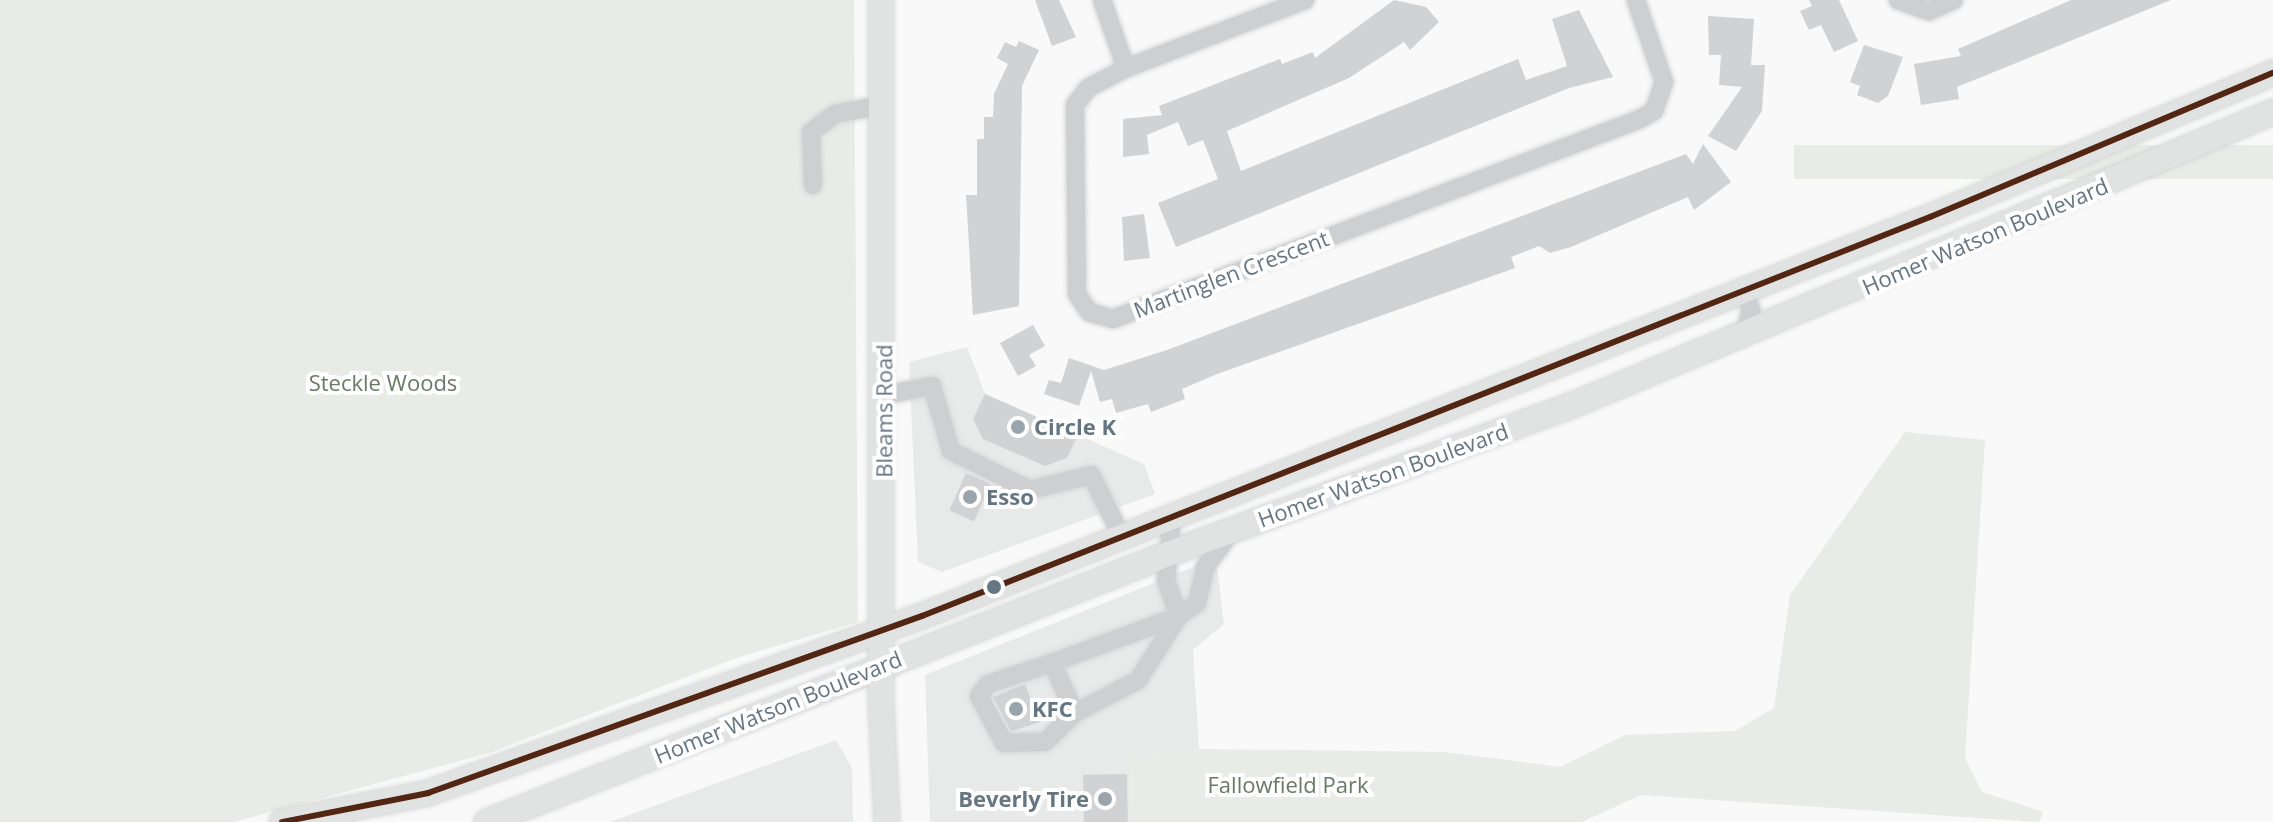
<!DOCTYPE html>
<style>
body{margin:0}
#map{position:relative;width:2273px;height:822px;overflow:hidden;background:#f9f9f9;font-family:"Open Sans",sans-serif}
div>[style]{position:absolute}
.built>*{inset:0;background:#e8e9e9}
.green>*{inset:0;background:#e8ebe6;transform-origin:0 0}
.building>*{inset:0;background:#d0d2d3;transform-origin:0 0}
.roads{filter:drop-shadow(0 0 2px #d5d6d7) drop-shadow(0 0 2px #d5d6d7)}
.minor>*{height:18px;margin:-9px;padding:0 9px;transform-origin:9px;border-radius:9px;background:#cecfd0}
.major>*{height:24px;margin:-12px;padding:0 12px;transform-origin:12px;border-radius:12px;background:#e1e2e2}
.bus-1>*{height:6px;margin:-3px;padding:0 3px;transform-origin:3px;border-radius:3px;background:#522613}
.dots>*{width:22px;height:22px;translate:-50% -50%;box-sizing:border-box;border:4px solid #fff;border-radius:50%}
span{translate:-50% -50%;white-space:nowrap;text-align:center;line-height:1.15;-webkit-text-stroke:8px #fff;paint-order:stroke}
.street-label{font-size:22px;color:#657683}
.park-label{font-size:22px;color:#687a64}
.poi-label{font-size:22px;color:#657683;font-weight:700}
.left{translate:0 -50%;text-align:left}
.right{translate:-100% -50%;text-align:right}
</style>
<div id="map">
<div class="built">
<i style="clip-path:polygon(967px 347px,985px 394px,1144px 464px,1155px 494px,942px 572px,918px 562px,909px 362px)"></i>
<i style="clip-path:polygon(1216px 558px,1224px 624px,1193px 650px,1199px 749px,1130px 756px,1131px 822px,930px 822px,925px 675px)"></i>
<i style="clip-path:polygon(836px 740px,852px 768px,853px 822px,610px 822px)"></i>
</div>
<div class="green">
<i style="clip-path:polygon(0 0,854px 0,858px 622px,736px 658px,489px 753px,234px 822px,0 822px)"></i>
<i style="left:2273px;top:145px;width:34px;height:479px;rotate:90deg"></i>
<i style="clip-path:polygon(1905px 432px,1985px 440px,1965px 758px,1982px 792px,2043px 812px,2039px 822px,1641px 795px,1582px 822px,1131px 822px,1130px 756px,1199px 749px,1444px 752px,1560px 767px,1625px 735px,1735px 731px,1774px 708px,1790px 595px)"></i>
</div>
<div class="building">
<i style="clip-path:polygon(1035px 0,1059px 0,1076px 37px,1052px 46px)"></i>
<i style="clip-path:polygon(1394px 0,1426px 7px,1439px 22px,1410px 50px,1404px 42px,1349px 78px,1227px 131px,1241px 171px,1518px 59px,1526px 80px,1567px 66px,1552px 19px,1579px 10px,1613px 77px,1569px 88px,1176px 247px,1158px 203px,1218px 179px,1203px 140px,1188px 146px,1178px 122px,1147px 135px,1149px 154px,1123px 157px,1123px 119px,1162px 115px,1159px 106px,1280px 59px,1282px 64px,1313px 52px,1315px 58px)"></i>
<i style="clip-path:polygon(1809px 0,1839px 0,1858px 41px,1834px 52px,1821px 25px,1809px 30px,1800px 11px,1812px 6px)"></i>
<i style="clip-path:polygon(2071px 0,2171px 0,1957px 87px,1959px 99px,1921px 105px,1914px 64px,1961px 56px,1958px 49px)"></i>
<i style="clip-path:polygon(1708px 16px,1754px 19px,1751px 65px,1765px 65px,1762px 111px,1736px 151px,1708px 136px,1742px 87px,1719px 85px,1721px 55px,1709px 55px)"></i>
<i style="clip-path:polygon(1019px 41px,1039px 50px,1022px 86px,1019px 306px,973px 315px,966px 195px,977px 195px,977px 139px,984px 139px,984px 117px,993px 117px,994px 94px,1008px 64px,997px 58px,1005px 42px,1016px 47px)"></i>
<i style="clip-path:polygon(1864px 45px,1903px 57px,1888px 96px,1878px 103px,1857px 95px,1860px 86px,1850px 82px)"></i>
<i style="clip-path:polygon(1703px 144px,1731px 182px,1694px 210px,1688px 197px,1571px 247px,1550px 253px,1539px 246px,1511px 257px,1515px 268px,1217px 374px,1182px 389px,1185px 399px,1151px 412px,1148px 404px,1116px 413px,1112px 399px,1100px 402px,1091px 371px,1079px 406px,1044px 394px,1049px 380px,1061px 383px,1069px 358px,1104px 370px,1167px 350px,1686px 154px,1693px 164px)"></i>
<i style="clip-path:polygon(1144px 214px,1150px 258px,1124px 261px,1122px 217px)"></i>
<i style="clip-path:polygon(1033px 325px,1045px 346px,1029px 355px,1036px 366px,1018px 376px,1000px 343px)"></i>
<i style="clip-path:polygon(985px 394px,1078px 435px,1067px 458px,1045px 466px,983px 439px,973px 419px)"></i>
<i style="left:966px;top:473px;width:27px;height:41px;rotate:24deg"></i>
<i style="clip-path:polygon(1025px 684px,1040px 722px,1011px 731px,993px 697px)"></i>
<i style="left:1127px;top:774px;width:48px;height:44px;rotate:89deg"></i>
</div>
<div class="roads">
<div class="minor">
<i style="left:1102px;top:0;width:72px;rotate:70.6deg"></i>
<i style="left:1305px;top:0;width:191px;rotate:159.2deg"></i>
<i style="left:1126px;top:68px;width:43px;rotate:152.2deg"></i>
<i style="left:1088px;top:88px;width:21px;rotate:127deg"></i>
<i style="left:1075px;top:105px;width:189px;rotate:89.4deg"></i>
<i style="left:1077px;top:294px;width:22px;rotate:56deg"></i>
<i style="left:1089px;top:312px;width:25px;rotate:16deg"></i>
<i style="left:1113px;top:319px;width:564px;rotate:-20.78deg"></i>
<i style="left:1640px;top:119px;width:16px;rotate:-30deg"></i>
<i style="left:1654px;top:111px;width:31px;rotate:-71deg"></i>
<i style="left:1664px;top:82px;width:87px;rotate:-108.9deg"></i>
<i style="left:1898px;top:0;width:33px;rotate:20deg"></i>
<i style="left:1929px;top:11px;width:27px;rotate:-24deg"></i>
<i style="left:813px;top:185px;width:53px;rotate:-92.2deg"></i>
<i style="left:811px;top:132px;width:30px;rotate:-37deg"></i>
<i style="left:835px;top:114px;width:48px;rotate:-10.8deg"></i>
<i style="left:1743px;top:289px;width:22px;rotate:69deg"></i>
<i style="left:1751px;top:310px;width:28px;rotate:105deg"></i>
<i style="left:884px;top:395px;width:49px;rotate:-10.6deg"></i>
<i style="left:932px;top:386px;width:68px;rotate:73.7deg"></i>
<i style="left:951px;top:451px;width:88px;rotate:26.3deg"></i>
<i style="left:1030px;top:490px;width:63px;rotate:-13.8deg"></i>
<i style="left:1091px;top:475px;width:69px;rotate:63.4deg"></i>
<i style="left:1172px;top:518px;width:63px;rotate:95.4deg"></i>
<i style="left:1166px;top:581px;width:37px;rotate:70deg"></i>
<i style="left:1179px;top:616px;width:135px;rotate:159.7deg"></i>
<i style="left:1052px;top:663px;width:55px;rotate:65.3deg"></i>
<i style="left:1075px;top:713px;width:71px;rotate:-27.6deg"></i>
<i style="left:1138px;top:680px;width:76px;rotate:-57.4deg"></i>
<i style="left:1179px;top:616px;width:22px;rotate:-36deg"></i>
<i style="left:1197px;top:603px;width:37px;rotate:-77deg"></i>
<i style="left:1205px;top:567px;width:45px;rotate:-53.1deg"></i>
<i style="left:1052px;top:663px;width:67px;rotate:161.8deg"></i>
<i style="left:988px;top:684px;width:15px;rotate:127deg"></i>
<i style="left:979px;top:696px;width:53px;rotate:62deg"></i>
<i style="left:1004px;top:743px;width:41px;rotate:-1.4deg"></i>
<i style="left:1045px;top:742px;width:42px;rotate:-44deg"></i>
</div>
<div class="major">
<i style="left:881px;top:0;width:704px;rotate:90deg"></i>
<i style="left:881px;top:704px;width:118px;rotate:87.1deg"></i>
<i style="left:282px;top:822px;width:149px;rotate:-11.2deg"></i>
<i style="left:428px;top:793px;width:525px;rotate:-19.71deg"></i>
<i style="left:922px;top:616px;width:1084px;rotate:-21.6deg"></i>
<i style="left:1930px;top:217px;width:372px;rotate:-22.8deg"></i>
<i style="left:487px;top:822px;width:737px;rotate:-21.48deg"></i>
<i style="left:1173px;top:552px;width:426px;rotate:-20.2deg"></i>
<i style="left:1573px;top:405px;width:759px;rotate:-22.71deg"></i>
</div>
</div>
<div class="bus-1">
<i style="left:282px;top:822px;width:149px;rotate:-11.2deg"></i>
<i style="left:428px;top:793px;width:525px;rotate:-19.71deg"></i>
<i style="left:922px;top:616px;width:1084px;rotate:-21.6deg"></i>
<i style="left:1930px;top:217px;width:372px;rotate:-22.8deg"></i>
</div>
<div class="dots">
<i style="left:1018px;top:427px;background:#99a4ac"></i>
<i style="left:970px;top:497px;background:#99a4ac"></i>
<i style="left:994px;top:587px;background:#657683"></i>
<i style="left:1016px;top:709px;background:#99a4ac"></i>
<i style="left:1105px;top:799px;background:#99a4ac"></i>
</div>
<div class="street-label">
<span style="left:1985px;top:236px;rotate:-23deg">Homer Watson Boulevard</span>
<span style="left:1231px;top:274px;rotate:-21deg">Martinglen Crescent</span>
<span style="left:884px;top:411px;rotate:-90deg">Bleams Road</span>
<span style="left:1383px;top:475px;rotate:-20deg">Homer Watson Boulevard</span>
<span style="left:778px;top:707px;rotate:-22deg">Homer Watson Boulevard</span>
</div>
<div class="park-label">
<span style="left:383px;top:383px">Steckle Woods</span>
<span style="left:1288px;top:785px">Fallowfield Park</span>
</div>
<div class="poi-label">
<span class="left" style="left:1034px;top:427px">Circle K</span>
<span class="left" style="left:986px;top:497px">Esso</span>
<span class="left" style="left:1032px;top:709px">KFC</span>
<span class="right" style="left:1089px;top:799px">Beverly Tire</span>
</div>
</div>
